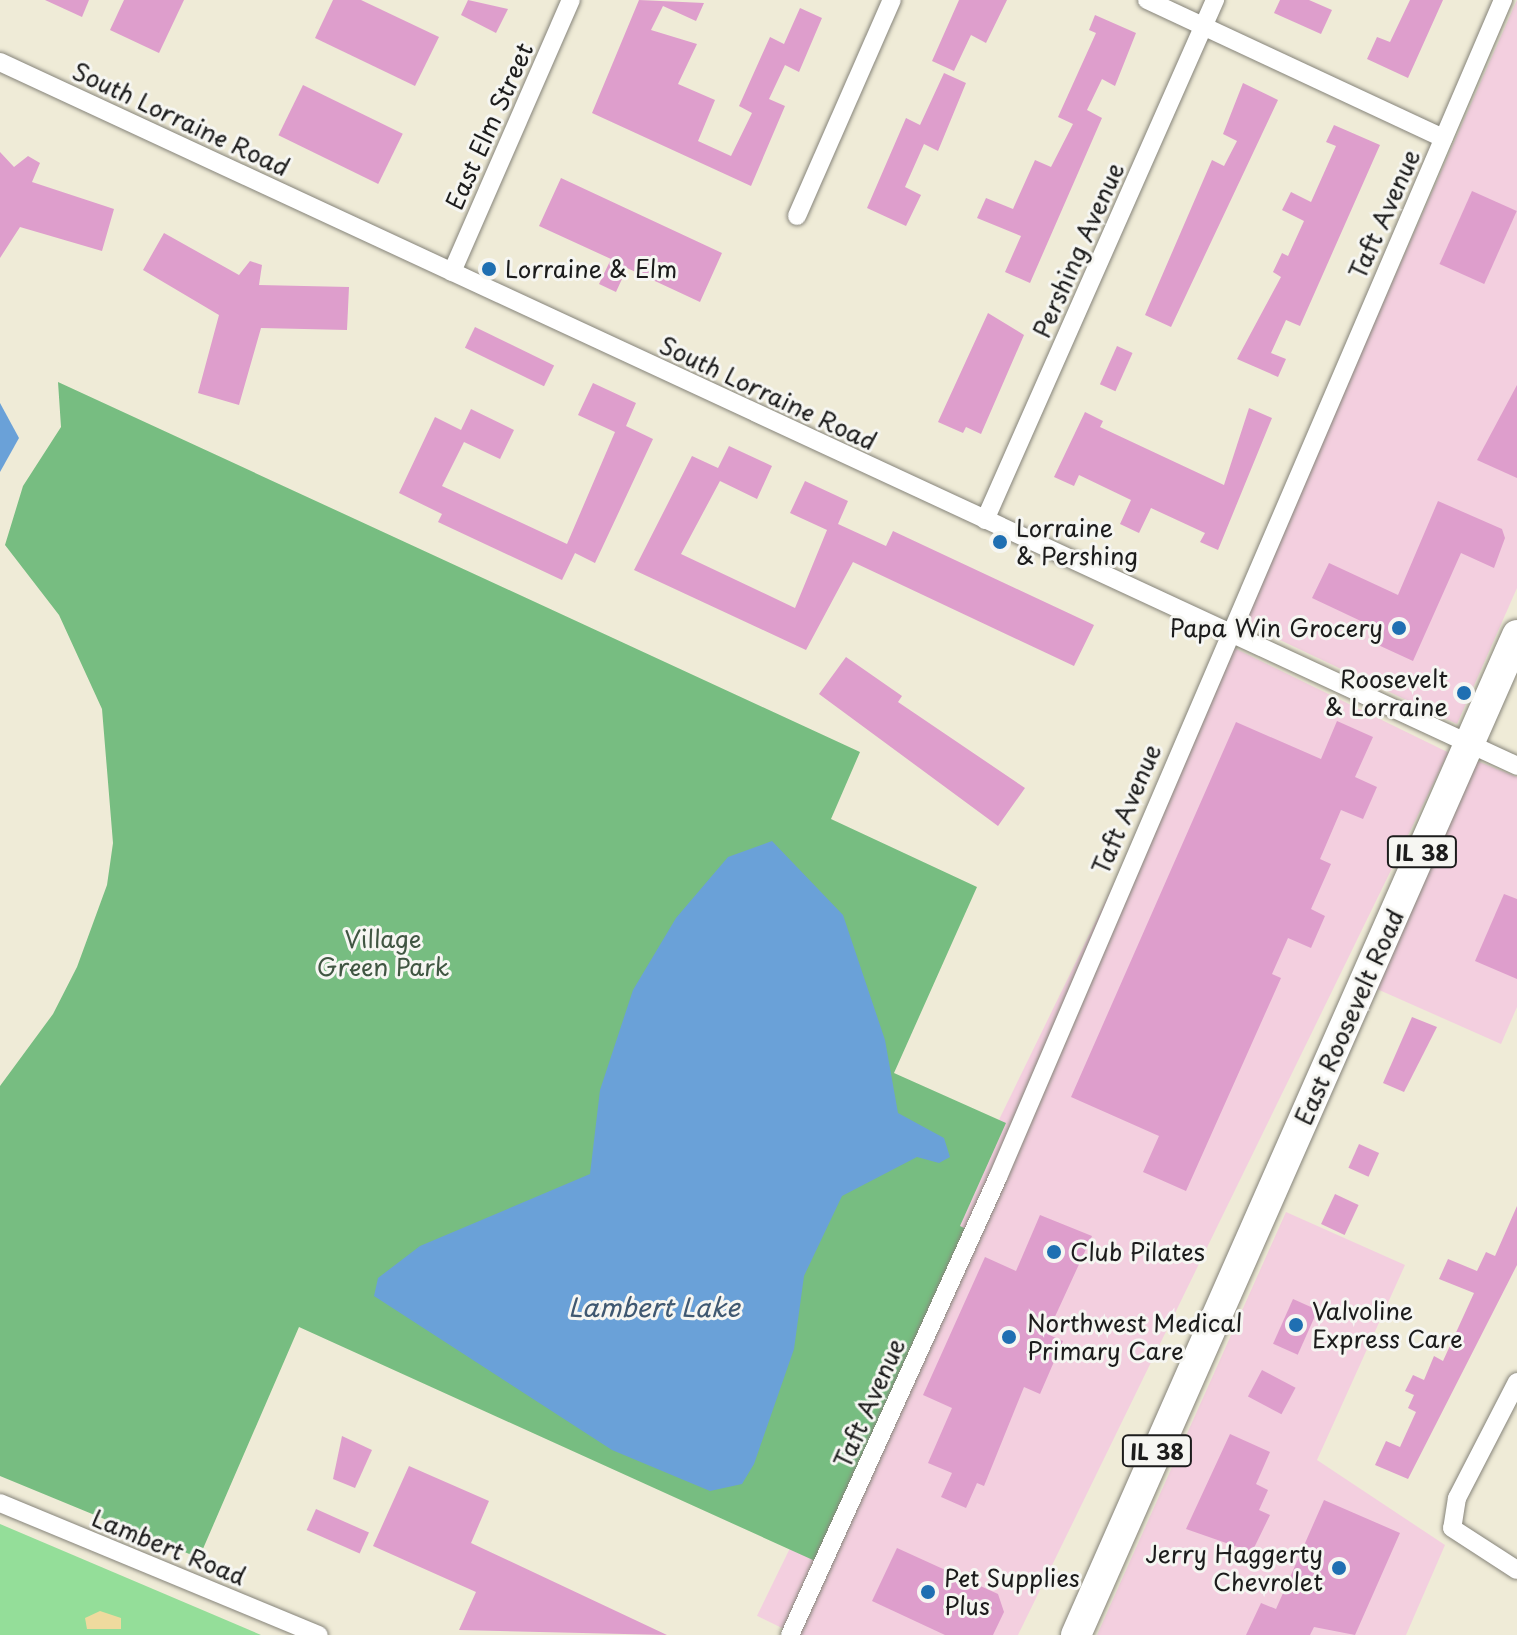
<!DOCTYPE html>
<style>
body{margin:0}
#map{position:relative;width:1517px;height:1635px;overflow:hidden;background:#efebd7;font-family:"Playpen Sans",sans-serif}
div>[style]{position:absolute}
.built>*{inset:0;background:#f3cfdf;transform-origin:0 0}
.green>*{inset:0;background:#94de99}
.forest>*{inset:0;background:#77bd81}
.sand>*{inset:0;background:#eeda9e}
.water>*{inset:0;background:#6aa1d8}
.building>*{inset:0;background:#de9ecc;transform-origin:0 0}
.roads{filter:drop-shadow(0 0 2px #86847a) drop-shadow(0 0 2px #86847a)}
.street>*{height:18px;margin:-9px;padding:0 9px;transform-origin:9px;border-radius:9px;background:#fff}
.primary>*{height:30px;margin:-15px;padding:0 15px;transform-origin:15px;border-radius:15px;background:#fff}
.dots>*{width:22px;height:22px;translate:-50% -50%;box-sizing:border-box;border:4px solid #f6f6f2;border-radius:50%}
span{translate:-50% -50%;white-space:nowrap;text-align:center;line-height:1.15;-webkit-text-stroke:6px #f6f6f2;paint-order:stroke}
.shield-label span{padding:2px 6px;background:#f6f6f2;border:2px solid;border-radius:6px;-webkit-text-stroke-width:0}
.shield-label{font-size:22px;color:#1c1c1c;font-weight:700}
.street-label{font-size:24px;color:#1c1c1c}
.poi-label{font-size:24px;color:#1c1c1c}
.left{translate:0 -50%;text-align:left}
.right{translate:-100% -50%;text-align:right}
.park-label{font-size:24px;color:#405642}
.water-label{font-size:26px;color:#3f5871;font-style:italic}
</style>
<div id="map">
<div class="built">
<i style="clip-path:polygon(1517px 0,1517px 588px,1457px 724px,1242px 622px)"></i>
<i style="left:1230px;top:646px;width:243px;height:1079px;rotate:26deg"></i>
<i style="clip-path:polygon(1477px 761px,1517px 777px,1517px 1007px,1501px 1044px,1377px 989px)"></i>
<i style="clip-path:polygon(1286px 1212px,1405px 1265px,1317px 1460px,1445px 1545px,1406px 1635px,1097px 1635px)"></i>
</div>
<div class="green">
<i style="clip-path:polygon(0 1524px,261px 1635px,0 1635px)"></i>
</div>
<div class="forest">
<i style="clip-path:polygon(58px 382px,860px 752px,831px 819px,977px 887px,894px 1073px,1006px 1123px,960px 1226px,970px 1231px,824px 1565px,299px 1327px,199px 1558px,0 1476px,0 1086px,53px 1014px,77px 967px,107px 885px,113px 843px,102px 709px,59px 615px,5px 545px,23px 486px,61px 427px)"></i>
</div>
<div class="sand">
<i style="clip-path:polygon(100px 1611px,121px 1618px,121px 1629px,87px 1629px,85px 1618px)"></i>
</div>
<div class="water">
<i style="clip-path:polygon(0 403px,19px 438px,0 472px)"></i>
<i style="clip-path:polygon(772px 841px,843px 915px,885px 1040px,898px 1113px,944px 1138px,950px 1157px,939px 1163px,917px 1157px,842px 1196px,804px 1276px,794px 1349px,754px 1464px,742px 1484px,710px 1491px,612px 1450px,374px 1296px,378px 1278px,420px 1246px,590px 1174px,600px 1090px,633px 990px,676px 918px,728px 857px)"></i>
</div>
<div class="building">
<i style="clip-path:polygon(45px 0,89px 0,82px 17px)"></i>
<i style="clip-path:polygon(124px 0,184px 0,159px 53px,110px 30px)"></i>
<i style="clip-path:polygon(333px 0,361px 0,439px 37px,415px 86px,315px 38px)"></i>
<i style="clip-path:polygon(468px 0,508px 9px,496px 33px,461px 15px)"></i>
<i style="clip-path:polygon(639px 0,704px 3px,696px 21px,663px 6px,651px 30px,697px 44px,678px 84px,715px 100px,698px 141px,731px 156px,752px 113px,739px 106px,770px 37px,784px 44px,800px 8px,822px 18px,799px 72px,785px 65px,769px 99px,785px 106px,751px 186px,592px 113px)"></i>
<i style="clip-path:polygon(959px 0,1007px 0,986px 43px,971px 35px,954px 71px,932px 61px)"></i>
<i style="clip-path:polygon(1280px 0,1309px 0,1332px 10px,1321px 34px,1274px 13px)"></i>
<i style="clip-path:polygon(1410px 0,1443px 0,1408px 78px,1367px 59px,1377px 37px,1390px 42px)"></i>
<i style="clip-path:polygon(1095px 15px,1136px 33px,1115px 86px,1102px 79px,1087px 110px,1102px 118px,1030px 283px,1005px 272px,1021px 236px,977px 218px,986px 198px,1013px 209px,1035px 160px,1051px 167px,1073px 124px,1058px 117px,1096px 33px,1089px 30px)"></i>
<i style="clip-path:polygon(944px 73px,966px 83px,938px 151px,924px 144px,905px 187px,921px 195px,906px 226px,867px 208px,906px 118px,920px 125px)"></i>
<i style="clip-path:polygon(1243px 83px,1278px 100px,1171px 327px,1145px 315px,1212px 160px,1224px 166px,1237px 141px,1223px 134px)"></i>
<i style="left:303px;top:85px;width:111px;height:56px;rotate:26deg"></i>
<i style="clip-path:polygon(1334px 125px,1380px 145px,1300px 326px,1286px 320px,1271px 353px,1286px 359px,1278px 377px,1237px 359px,1281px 277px,1273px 272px,1282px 253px,1288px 256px,1304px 221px,1282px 210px,1291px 192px,1311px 202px,1336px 146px,1326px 142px)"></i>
<i style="clip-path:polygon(0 152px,14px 167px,28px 156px,40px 163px,32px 182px,114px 209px,102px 251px,20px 227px,0 258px)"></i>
<i style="clip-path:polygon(561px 178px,722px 253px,700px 302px,627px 268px,616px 292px,599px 284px,611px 259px,539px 226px)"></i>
<i style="left:1472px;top:191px;width:49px;height:80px;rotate:24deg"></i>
<i style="clip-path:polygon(164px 233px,239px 275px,250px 261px,262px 265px,259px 285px,349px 287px,347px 330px,261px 328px,239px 405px,198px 393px,219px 315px,143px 270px)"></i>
<i style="clip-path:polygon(988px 313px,1024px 335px,981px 434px,966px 427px,963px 433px,938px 422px)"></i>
<i style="left:475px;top:327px;width:88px;height:23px;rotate:26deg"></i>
<i style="left:1117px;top:346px;width:17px;height:42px;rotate:24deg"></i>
<i style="clip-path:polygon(593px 383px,636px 403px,626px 426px,653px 439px,595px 563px,575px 553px,562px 580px,438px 522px,442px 514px,399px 493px,435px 417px,461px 430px,471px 409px,514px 430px,500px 459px,464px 442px,442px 486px,567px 544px,615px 432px,578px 415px)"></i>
<i style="clip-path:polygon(1517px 385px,1517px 478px,1477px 460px)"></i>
<i style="clip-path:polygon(1249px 408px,1272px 418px,1218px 550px,1200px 542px,1205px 533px,1151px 508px,1139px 533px,1120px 524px,1131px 500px,1079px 475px,1074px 486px,1054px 477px,1085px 412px,1103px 421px,1100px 427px,1224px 485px)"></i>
<i style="clip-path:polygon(729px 446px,772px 466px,757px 499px,720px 481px,681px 554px,795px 608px,827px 530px,790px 513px,805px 481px,848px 501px,838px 524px,886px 546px,893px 531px,1094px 625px,1074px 666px,853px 562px,806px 650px,634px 570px,692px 456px,718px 468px)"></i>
<i style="clip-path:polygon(1438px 501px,1502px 529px,1505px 538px,1494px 568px,1461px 553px,1413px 661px,1376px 644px,1382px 631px,1312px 598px,1329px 563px,1398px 595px)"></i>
<i style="clip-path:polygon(846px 657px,902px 696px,898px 702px,1025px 788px,998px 826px,819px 694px)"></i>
<i style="clip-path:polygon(1337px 721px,1373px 737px,1355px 777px,1377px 787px,1363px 819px,1341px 810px,1320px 859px,1331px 864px,1311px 909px,1325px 916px,1311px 948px,1288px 938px,1272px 974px,1281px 978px,1186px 1191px,1143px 1172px,1159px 1136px,1071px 1097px,1236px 722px,1321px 759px)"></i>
<i style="clip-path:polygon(1504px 894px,1517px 899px,1517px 979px,1475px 961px)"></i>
<i style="clip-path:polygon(1412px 1017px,1437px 1027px,1404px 1092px,1383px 1083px)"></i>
<i style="left:1359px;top:1144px;width:22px;height:26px;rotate:24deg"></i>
<i style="left:1335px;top:1194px;width:26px;height:33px;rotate:25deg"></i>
<i style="clip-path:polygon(1517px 1206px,1517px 1265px,1408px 1479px,1375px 1465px,1386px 1441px,1400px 1447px,1416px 1412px,1408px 1408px,1414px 1395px,1405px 1391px,1413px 1375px,1424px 1380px,1434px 1356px,1443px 1361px,1474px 1293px,1439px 1279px,1448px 1259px,1477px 1271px,1486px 1252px,1495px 1256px)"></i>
<i style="clip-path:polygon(1040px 1215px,1092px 1236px,1047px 1334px,1063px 1341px,1040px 1394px,1024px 1387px,984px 1486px,977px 1483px,966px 1508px,941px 1497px,952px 1473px,928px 1463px,952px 1408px,923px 1395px,985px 1257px,1016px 1271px)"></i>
<i style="left:1293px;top:1299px;width:27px;height:49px;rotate:24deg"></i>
<i style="left:1262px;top:1370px;width:38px;height:30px;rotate:28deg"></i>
<i style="clip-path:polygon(1230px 1434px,1270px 1452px,1256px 1484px,1268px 1490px,1259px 1510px,1270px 1515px,1252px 1552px,1186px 1529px)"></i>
<i style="clip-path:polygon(342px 1436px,372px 1450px,355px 1488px,333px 1479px)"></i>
<i style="clip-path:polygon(409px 1466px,489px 1501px,471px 1543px,667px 1635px,459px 1630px,476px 1592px,373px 1546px)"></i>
<i style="clip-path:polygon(1324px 1500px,1400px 1533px,1355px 1635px,1314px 1627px,1310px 1635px,1246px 1635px,1261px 1603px,1276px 1609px)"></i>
<i style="left:316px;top:1509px;width:58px;height:23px;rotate:24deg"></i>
<i style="clip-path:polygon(897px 1548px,998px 1594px,1004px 1612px,993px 1635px,945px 1635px,872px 1601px)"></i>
</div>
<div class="roads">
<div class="street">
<i style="left:1147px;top:0;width:327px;rotate:25deg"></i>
<i style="left:0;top:62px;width:1672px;rotate:24.89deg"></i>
<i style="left:797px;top:216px;width:236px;rotate:-66.3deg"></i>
<i style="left:452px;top:272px;width:297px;rotate:-66.4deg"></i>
<i style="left:985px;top:520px;width:569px;rotate:-66.14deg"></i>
<i style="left:1517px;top:1382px;width:131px;rotate:117.3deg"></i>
<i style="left:1457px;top:1498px;width:30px;rotate:99deg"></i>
<i style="left:1452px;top:1528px;width:77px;rotate:32.9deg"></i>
<i style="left:0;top:1503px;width:345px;rotate:22.5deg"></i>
<i style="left:790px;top:1635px;width:503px;rotate:-65.57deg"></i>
<i style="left:998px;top:1177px;width:1281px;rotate:-66.78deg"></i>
</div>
<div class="primary">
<i style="left:1076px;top:1635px;width:1093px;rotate:-66.2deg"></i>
</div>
</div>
<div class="dots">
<i style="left:489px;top:269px;background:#1f6fb2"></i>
<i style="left:1000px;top:542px;background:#1f6fb2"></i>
<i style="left:1399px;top:628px;background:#1f6fb2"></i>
<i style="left:1464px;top:693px;background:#1f6fb2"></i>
<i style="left:1054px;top:1252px;background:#1f6fb2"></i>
<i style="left:1296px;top:1325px;background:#1f6fb2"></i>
<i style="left:1009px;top:1337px;background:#1f6fb2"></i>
<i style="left:1339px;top:1568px;background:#1f6fb2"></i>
<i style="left:928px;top:1592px;background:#1f6fb2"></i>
</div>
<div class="shield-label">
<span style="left:1422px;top:852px">IL 38</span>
<span style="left:1157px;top:1451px">IL 38</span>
</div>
<div class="street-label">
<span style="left:181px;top:119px;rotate:25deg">South Lorraine Road</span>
<span style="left:489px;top:126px;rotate:-66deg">East Elm Street</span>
<span style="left:1384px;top:214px;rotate:-66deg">Taft Avenue</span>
<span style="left:1078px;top:250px;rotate:-66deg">Pershing Avenue</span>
<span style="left:768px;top:393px;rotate:25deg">South Lorraine Road</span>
<span style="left:1126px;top:809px;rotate:-67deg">Taft Avenue</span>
<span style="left:1349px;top:1017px;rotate:-66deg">East Roosevelt Road</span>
<span style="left:869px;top:1403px;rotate:-66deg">Taft Avenue</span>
<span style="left:169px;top:1547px;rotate:22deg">Lambert Road</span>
</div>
<div class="poi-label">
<span class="left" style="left:505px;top:269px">Lorraine &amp; Elm</span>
<span class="left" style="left:1016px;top:542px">Lorraine<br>&amp; Pershing</span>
<span class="right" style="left:1383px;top:628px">Papa Win Grocery</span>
<span class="right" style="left:1448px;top:693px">Roosevelt<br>&amp; Lorraine</span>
<span class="left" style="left:1070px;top:1252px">Club Pilates</span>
<span class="left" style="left:1312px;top:1325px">Valvoline<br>Express Care</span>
<span class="left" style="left:1027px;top:1337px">Northwest Medical<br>Primary Care</span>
<span class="right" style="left:1323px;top:1568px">Jerry Haggerty<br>Chevrolet</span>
<span class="left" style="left:944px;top:1592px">Pet Supplies<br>Plus</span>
</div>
<div class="park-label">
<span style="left:383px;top:953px">Village<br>Green Park</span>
</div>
<div class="water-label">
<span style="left:654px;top:1307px">Lambert Lake</span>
</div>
</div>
